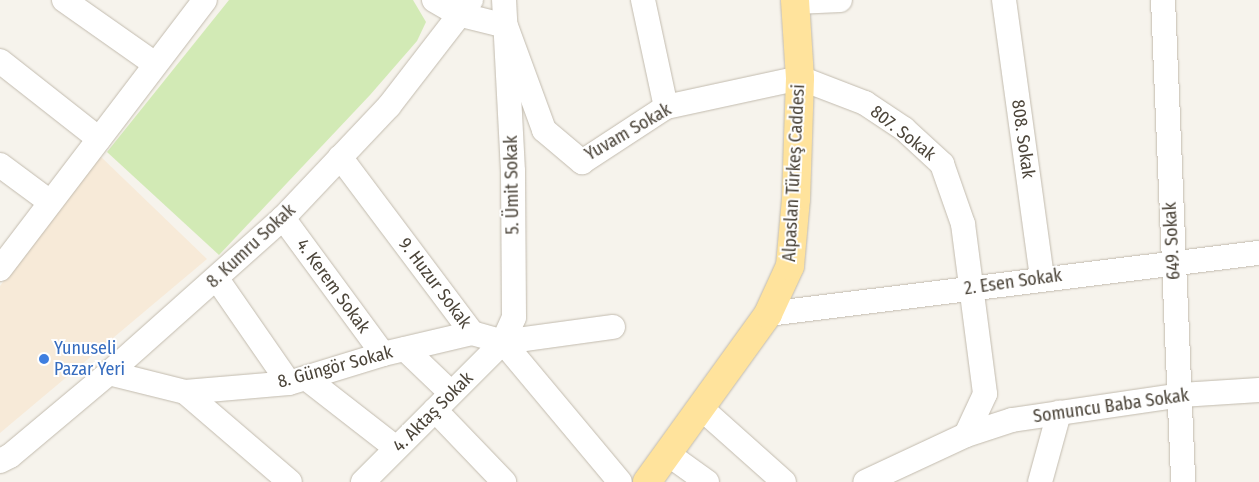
<!DOCTYPE html>
<meta charset="utf-8">
<style>
body{margin:0}
#map{position:relative;width:1259px;height:482px;overflow:hidden;background:#f6f3ec;font-family:"Fira Sans Condensed",sans-serif}
div>[style]{position:absolute}
.commercial>*{inset:0;background:#f7ead8}
.green>*{inset:0;background:#d2eab5}
.roads{filter:drop-shadow(0 0 1px #c2bbae) drop-shadow(0 0 1px #c2bbae)}
.minor>*{height:24px;margin:-12px;padding:0 12px;transform-origin:12px;border-radius:12px;background:#fff}
.major>*{height:28px;margin:-14px;padding:0 14px;transform-origin:14px;border-radius:14px;background:#ffe39c}
.dots>*{width:14px;height:14px;translate:-50% -50%;box-sizing:border-box;border:2px solid #fff;border-radius:50%}
span{translate:-50% -50%;white-space:nowrap;text-align:center;line-height:1.15;-webkit-text-stroke:4px #fff;paint-order:stroke}
.street-label{font-size:18px;color:#4b4439}
.shop-label{font-size:18px;color:#366cbe}
.left{translate:0 -50%;text-align:left}
</style>
<div id="map">
<div class="commercial">
<i style="clip-path:polygon(98px 154px,207px 259px,0 433px,0 286px)"></i>
</div>
<div class="green">
<i style="clip-path:polygon(229px 0,413px 0,426px 22px,417px 41px,370px 95px,219px 255px,107px 152px)"></i>
</div>
<div class="roads">
<div class="minor">
<i style="left:64px;top:0;width:111px;rotate:35.1deg"></i>
<i style="left:434px;top:0;width:28px;rotate:30deg"></i>
<i style="left:458px;top:14px;width:49px;rotate:14deg"></i>
<i style="left:643px;top:0;width:109px;rotate:77.9deg"></i>
<i style="left:1004px;top:0;width:281px;rotate:82.2deg"></i>
<i style="left:1163px;top:0;width:482px;rotate:87.6deg"></i>
<i style="left:796px;top:2px;width:44px;rotate:-2.6deg"></i>
<i style="left:506px;top:26px;width:111px;rotate:69.9deg"></i>
<i style="left:544px;top:130px;width:50px;rotate:40.1deg"></i>
<i style="left:582px;top:162px;width:100px;rotate:-33.2deg"></i>
<i style="left:666px;top:107px;width:137px;rotate:-12.2deg"></i>
<i style="left:800px;top:78px;width:70px;rotate:21deg"></i>
<i style="left:865px;top:103px;width:47px;rotate:33.7deg"></i>
<i style="left:904px;top:129px;width:52px;rotate:42.6deg"></i>
<i style="left:942px;top:164px;width:64px;rotate:70.7deg"></i>
<i style="left:963px;top:224px;width:171px;rotate:82.6deg"></i>
<i style="left:985px;top:394px;width:45px;rotate:114.9deg"></i>
<i style="left:966px;top:435px;width:111px;rotate:155deg"></i>
<i style="left:0;top:61px;width:126px;rotate:38.2deg"></i>
<i style="left:340px;top:157px;width:220px;rotate:53.1deg"></i>
<i style="left:472px;top:333px;width:32px;rotate:16deg"></i>
<i style="left:503px;top:342px;width:182px;rotate:50.1deg"></i>
<i style="left:0;top:165px;width:62px;rotate:36.5deg"></i>
<i style="left:283px;top:218px;width:169px;rotate:53.7deg"></i>
<i style="left:0;top:269px;width:338px;rotate:-52.7deg"></i>
<i style="left:217px;top:279px;width:126px;rotate:55.3deg"></i>
<i style="left:768px;top:314px;width:495px;rotate:-7.1deg"></i>
<i style="left:503px;top:342px;width:111px;rotate:-7.8deg"></i>
<i style="left:405px;top:349px;width:64px;rotate:43.7deg"></i>
<i style="left:109px;top:373px;width:78px;rotate:14deg"></i>
<i style="left:185px;top:392px;width:104px;rotate:-4.9deg"></i>
<i style="left:289px;top:383px;width:98px;rotate:-17.1deg"></i>
<i style="left:383px;top:354px;width:91px;rotate:-13.3deg"></i>
<i style="left:306px;top:378px;width:114px;rotate:37.9deg"></i>
<i style="left:185px;top:392px;width:138px;rotate:40.6deg"></i>
<i style="left:701px;top:408px;width:111px;rotate:41.7deg"></i>
<i style="left:435px;top:410px;width:100px;rotate:46.2deg"></i>
<i style="left:966px;top:435px;width:48px;rotate:-18.1deg"></i>
<i style="left:1012px;top:420px;width:171px;rotate:-8.4deg"></i>
<i style="left:1181px;top:395px;width:78px;rotate:-3.7deg"></i>
<i style="left:668px;top:454px;width:48px;rotate:35.7deg"></i>
<i style="left:0;top:461px;width:11px;rotate:-27deg"></i>
<i style="left:10px;top:456px;width:129px;rotate:-40deg"></i>
<i style="left:109px;top:373px;width:233px;rotate:-41.7deg"></i>
<i style="left:283px;top:218px;width:154px;rotate:-46.6deg"></i>
<i style="left:389px;top:106px;width:134px;rotate:-52.3deg"></i>
<i style="left:363px;top:482px;width:198px;rotate:-45deg"></i>
<i style="left:503px;top:342px;width:27px;rotate:-66deg"></i>
<i style="left:514px;top:317px;width:146px;rotate:-90.4deg"></i>
<i style="left:513px;top:171px;width:171px;rotate:-93deg"></i>
<i style="left:1040px;top:482px;width:72px;rotate:-74.6deg"></i>
</div>
<div class="major">
<i style="left:647px;top:482px;width:207px;rotate:-54.2deg"></i>
<i style="left:768px;top:314px;width:53px;rotate:-65.4deg"></i>
<i style="left:790px;top:266px;width:67px;rotate:-84.9deg"></i>
<i style="left:796px;top:199px;width:121px;rotate:-88.1deg"></i>
<i style="left:800px;top:78px;width:78px;rotate:-93.7deg"></i>
</div>
</div>
<div class="dots">
<i style="left:44px;top:359px;background:#3f7fe0"></i>
</div>
<div class="street-label">
<span style="left:628px;top:132px;rotate:-30deg">Yuvam Sokak</span>
<span style="left:903px;top:133px;rotate:38deg">807. Sokak</span>
<span style="left:1023px;top:139px;rotate:82deg">808. Sokak</span>
<span style="left:794px;top:173px;rotate:-87deg">Alpaslan Türkeş Caddesi</span>
<span style="left:512px;top:185px;rotate:-91deg">5. Ümit Sokak</span>
<span style="left:1172px;top:241px;rotate:-93deg">649. Sokak</span>
<span style="left:251px;top:246px;rotate:-43deg">8. Kumru Sokak</span>
<span style="left:1013px;top:282px;rotate:-8deg">2. Esen Sokak</span>
<span style="left:435px;top:283px;rotate:53deg">9. Huzur Sokak</span>
<span style="left:333px;top:286px;rotate:54deg">4. Kerem Sokak</span>
<span style="left:335px;top:367px;rotate:-15deg">8. Güngör Sokak</span>
<span style="left:1111px;top:406px;rotate:-8deg">Somuncu Baba Sokak</span>
<span style="left:433px;top:412px;rotate:-45deg">4. Aktaş Sokak</span>
</div>
<div class="shop-label">
<span class="left" style="left:54px;top:359px">Yunuseli<br>Pazar Yeri</span>
</div>
</div>
